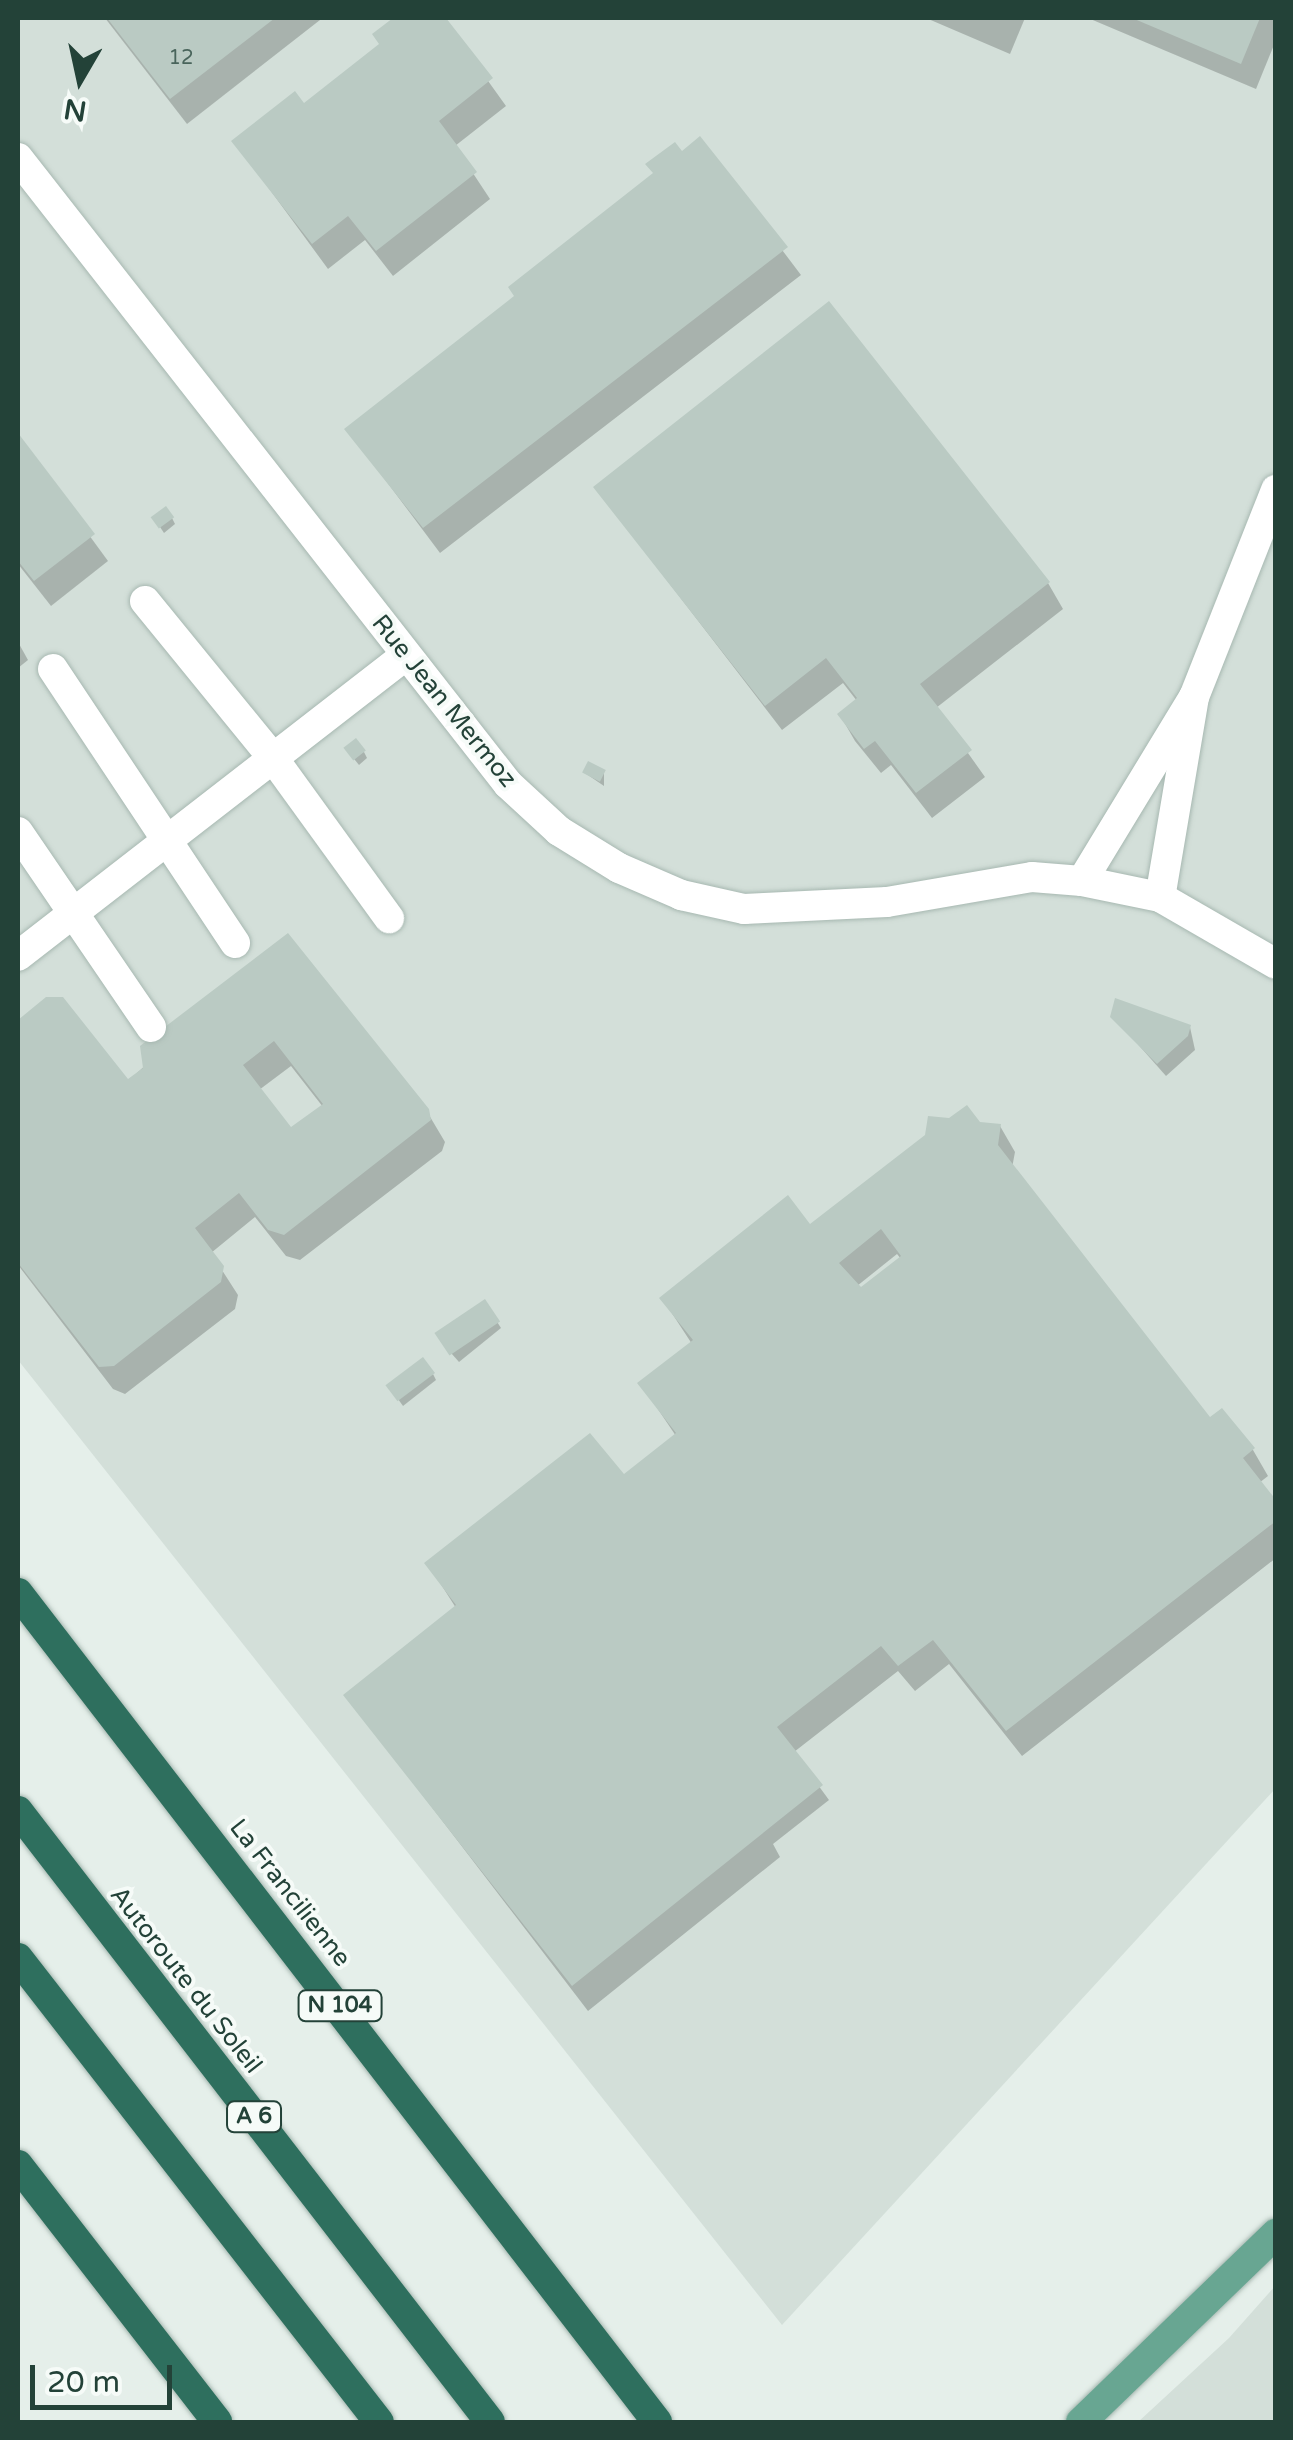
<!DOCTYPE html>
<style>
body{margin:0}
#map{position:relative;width:1293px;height:2440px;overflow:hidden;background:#e5efea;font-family:"Varela Round",sans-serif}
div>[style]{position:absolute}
.built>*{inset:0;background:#d3dfd9}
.shadow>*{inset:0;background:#0003}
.building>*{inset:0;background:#bacac3;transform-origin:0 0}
.roads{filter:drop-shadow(0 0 2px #a7b8b1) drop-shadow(0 0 2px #a7b8b1)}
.minor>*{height:30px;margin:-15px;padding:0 15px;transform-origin:15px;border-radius:15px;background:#fff}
.major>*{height:30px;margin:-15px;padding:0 15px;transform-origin:15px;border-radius:15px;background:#68a692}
.highway>*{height:30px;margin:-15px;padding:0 15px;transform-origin:15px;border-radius:15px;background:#2e6f5e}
span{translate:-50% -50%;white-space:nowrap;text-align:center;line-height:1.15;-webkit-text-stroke:8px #f6fbf8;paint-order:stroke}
.number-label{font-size:20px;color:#49645b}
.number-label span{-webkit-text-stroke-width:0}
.shield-label span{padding:2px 8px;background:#f6fbf8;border:2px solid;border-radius:8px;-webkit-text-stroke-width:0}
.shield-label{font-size:22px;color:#234238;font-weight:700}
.street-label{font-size:25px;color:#234238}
.frame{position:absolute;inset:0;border:20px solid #234238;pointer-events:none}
.north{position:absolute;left:30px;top:30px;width:100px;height:100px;-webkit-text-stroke:8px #f6fbf8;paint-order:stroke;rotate:189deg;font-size:28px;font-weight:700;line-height:40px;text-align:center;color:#234238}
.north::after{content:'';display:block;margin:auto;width:35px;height:45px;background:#234238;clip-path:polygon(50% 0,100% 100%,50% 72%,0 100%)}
.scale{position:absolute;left:30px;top:2365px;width:142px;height:45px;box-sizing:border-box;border:5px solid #234238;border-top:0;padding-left:12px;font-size:30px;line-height:35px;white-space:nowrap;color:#234238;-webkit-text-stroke:8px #f6fbf8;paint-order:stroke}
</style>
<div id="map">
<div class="built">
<i style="clip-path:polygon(18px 18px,1275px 18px,1275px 1789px,782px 2325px,18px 1360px)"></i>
<i style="clip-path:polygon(1275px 2286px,1275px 2422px,1138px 2422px,1229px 2338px)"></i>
</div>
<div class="shadow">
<i style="clip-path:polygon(105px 18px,319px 18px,320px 20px,187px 124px)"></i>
<i style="clip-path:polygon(397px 18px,443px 18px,506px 106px,455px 146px,490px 199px,393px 276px,365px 240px,328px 269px,235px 142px,303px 107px,381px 46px,375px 35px)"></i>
<i style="clip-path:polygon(926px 18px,1025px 18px,1010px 54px)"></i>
<i style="clip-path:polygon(1088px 18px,1276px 18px,1276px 40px,1256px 89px)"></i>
<i style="clip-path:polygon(699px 140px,801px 275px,440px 553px,348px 430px,517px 298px)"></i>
<i style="clip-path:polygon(18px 438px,108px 561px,51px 606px,18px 564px)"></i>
<i style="clip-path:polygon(596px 488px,1048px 583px,1063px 609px,936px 708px,985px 777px,932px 818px,891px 765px,881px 773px,855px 741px,840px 715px,857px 701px,843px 683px,782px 730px)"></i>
<i style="clip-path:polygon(154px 518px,172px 518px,175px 524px,164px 533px)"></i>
<i style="clip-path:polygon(18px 642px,28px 660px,18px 668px)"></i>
<i style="clip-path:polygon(364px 752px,367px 758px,359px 765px,350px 754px)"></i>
<i style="clip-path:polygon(604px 772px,604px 786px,585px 773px)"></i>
<i style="clip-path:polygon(evenodd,287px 937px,429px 1115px,445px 1142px,442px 1151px,300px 1260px,286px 1256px,255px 1217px,211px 1253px,238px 1295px,235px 1309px,125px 1394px,113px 1389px,18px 1265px,18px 1024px,52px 997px,127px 1082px,287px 937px,291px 1066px,323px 1107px,291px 1131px,259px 1090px,291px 1066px)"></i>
<i style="clip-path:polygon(1113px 1016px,1190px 1027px,1195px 1050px,1166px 1076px)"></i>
<i style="clip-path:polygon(evenodd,978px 1125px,1000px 1126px,1015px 1152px,1012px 1168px,1209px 1420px,1222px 1411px,1253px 1450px,1268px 1476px,1259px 1483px,1276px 1504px,1276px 1558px,1022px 1756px,949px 1664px,915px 1691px,898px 1671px,794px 1752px,829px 1800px,773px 1844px,780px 1857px,588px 2011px,346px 1695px,456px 1608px,428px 1564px,624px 1478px,676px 1436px,641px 1384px,692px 1344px,662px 1298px,810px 1228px,978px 1125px,897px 1254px,901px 1259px,860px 1291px,857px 1286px,897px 1254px)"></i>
<i style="clip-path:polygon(485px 1303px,501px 1328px,459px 1362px,444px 1345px)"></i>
<i style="clip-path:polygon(433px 1374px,436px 1380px,403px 1406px,393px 1392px)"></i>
</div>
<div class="building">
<i style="clip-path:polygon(107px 18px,275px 18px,170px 99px)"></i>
<i style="clip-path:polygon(393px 18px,446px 18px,493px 78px,439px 121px,477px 172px,376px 251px,348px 216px,312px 244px,231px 141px,295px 91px,304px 103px,379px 44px,372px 34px)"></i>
<i style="clip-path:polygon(1132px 18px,1260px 18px,1241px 64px)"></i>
<i style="clip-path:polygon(700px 136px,788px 247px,423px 528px,344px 429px,514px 296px,508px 287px,653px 173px,645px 164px,675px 142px,682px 151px)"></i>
<i style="clip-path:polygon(829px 301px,1050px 582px,920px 684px,972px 750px,916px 793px,875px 741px,864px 749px,837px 714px,857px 698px,826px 658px,765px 706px,593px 487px)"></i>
<i style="clip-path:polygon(18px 433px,95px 534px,34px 581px,18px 561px)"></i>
<i style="left:166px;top:506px;width:14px;height:19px;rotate:54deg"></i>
<i style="left:356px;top:738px;width:16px;height:16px;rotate:52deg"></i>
<i style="left:588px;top:761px;width:20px;height:13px;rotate:27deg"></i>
<i style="clip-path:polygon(evenodd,288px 933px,429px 1109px,431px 1120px,284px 1235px,268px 1230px,239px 1193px,195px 1228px,224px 1266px,221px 1282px,114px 1366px,99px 1367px,18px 1263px,18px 1020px,46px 997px,63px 997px,128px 1079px,143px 1068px,140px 1046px,288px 933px,274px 1041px,323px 1104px,291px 1127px,243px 1065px,274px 1041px)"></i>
<i style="clip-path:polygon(1115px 998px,1191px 1025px,1188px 1036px,1157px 1064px,1110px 1017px)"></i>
<i style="clip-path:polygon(evenodd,967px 1105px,980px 1122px,1001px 1124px,998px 1145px,1210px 1417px,1222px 1408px,1255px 1448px,1243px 1458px,1276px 1500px,1276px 1521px,1006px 1731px,933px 1640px,898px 1666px,881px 1646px,777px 1727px,823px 1785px,572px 1986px,343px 1695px,456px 1605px,424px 1563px,590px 1433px,624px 1474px,676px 1433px,637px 1383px,693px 1340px,659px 1298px,788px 1195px,810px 1224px,925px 1135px,928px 1116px,949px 1118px,967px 1105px,881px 1229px,901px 1256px,861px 1287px,839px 1263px,881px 1229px)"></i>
<i style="left:485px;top:1299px;width:27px;height:61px;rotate:56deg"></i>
<i style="left:423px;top:1357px;width:20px;height:47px;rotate:53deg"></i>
</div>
<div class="roads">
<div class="minor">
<i style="left:18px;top:158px;width:795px;rotate:51.95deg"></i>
<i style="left:508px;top:784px;width:69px;rotate:42.7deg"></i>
<i style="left:559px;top:831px;width:70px;rotate:31.7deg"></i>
<i style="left:619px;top:868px;width:68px;rotate:23.5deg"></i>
<i style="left:681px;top:895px;width:65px;rotate:12.5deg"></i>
<i style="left:744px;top:909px;width:143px;rotate:-2.8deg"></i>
<i style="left:887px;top:902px;width:147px;rotate:-9.8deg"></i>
<i style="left:1032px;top:877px;width:50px;rotate:4.6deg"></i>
<i style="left:1082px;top:881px;width:80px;rotate:11.6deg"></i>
<i style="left:1160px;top:897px;width:134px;rotate:30deg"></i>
<i style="left:145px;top:601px;width:203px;rotate:50.8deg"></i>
<i style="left:273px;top:758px;width:198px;rotate:54.1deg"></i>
<i style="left:53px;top:669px;width:329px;rotate:56.4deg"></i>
<i style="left:1194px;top:697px;width:223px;rotate:-68.4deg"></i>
<i style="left:18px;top:832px;width:236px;rotate:55.7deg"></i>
<i style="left:1082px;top:881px;width:215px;rotate:-58.7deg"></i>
<i style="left:1194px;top:697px;width:203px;rotate:99.6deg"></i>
<i style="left:18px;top:956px;width:491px;rotate:-37.8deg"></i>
</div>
<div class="major">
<i style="left:1081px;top:2422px;width:271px;rotate:-44deg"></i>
</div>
<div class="highway">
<i style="left:18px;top:1593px;width:1047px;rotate:52.37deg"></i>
<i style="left:18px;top:1811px;width:772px;rotate:52.31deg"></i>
<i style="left:18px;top:1958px;width:588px;rotate:52.12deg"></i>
<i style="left:18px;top:2165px;width:325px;rotate:52.2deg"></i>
</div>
</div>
<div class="number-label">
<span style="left:181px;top:58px">12</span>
</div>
<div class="shield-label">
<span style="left:340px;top:2006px">N 104</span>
<span style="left:254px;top:2117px">A 6</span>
</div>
<div class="street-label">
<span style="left:444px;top:701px;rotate:51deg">Rue Jean Mermoz</span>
<span style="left:290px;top:1893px;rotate:52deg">La Francilienne</span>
<span style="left:186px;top:1980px;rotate:52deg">Autoroute du Soleil</span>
</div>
<div class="frame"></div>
<div class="north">N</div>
<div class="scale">20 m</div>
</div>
